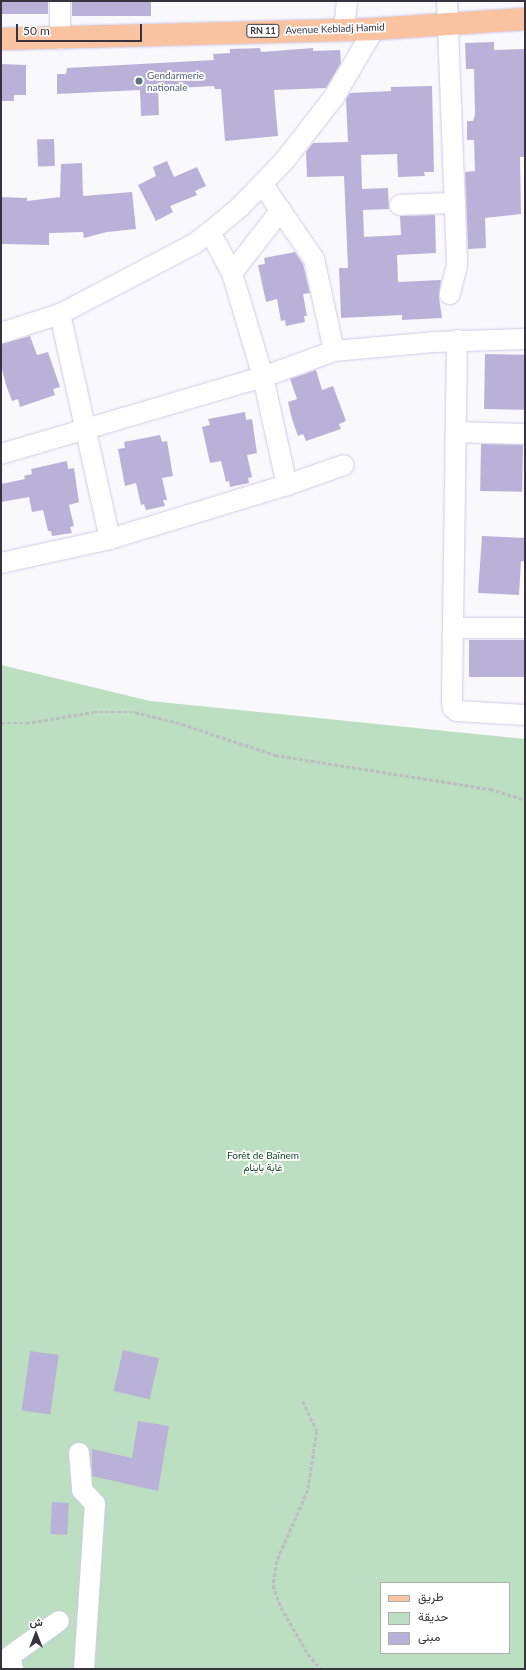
<!DOCTYPE html>
<meta charset="utf-8">
<style>
body{margin:0}
#map{position:relative;width:526px;height:1670px;overflow:hidden;background:#f9f8fd;font-family:Lato,Vazirmatn,sans-serif}
div>[style]{position:absolute}
.green>*{inset:0;background:#bcdec1}
.building>*{inset:0;background:#bab1d8;transform-origin:0 0}
.path>*{height:2.5px;margin-top:-1.25px;transform-origin:0;background:repeating-linear-gradient(90deg,#bebdc3 0 4px,transparent 0 6px)}
.roads{filter:drop-shadow(0 0 1px #d0cae6) drop-shadow(0 0 1px #d0cae6)}
.minor>*{height:20px;margin:-10px;padding:0 10px;transform-origin:10px;border-radius:10px;background:#fff}
.major>*{height:22px;margin:-11px;padding:0 11px;transform-origin:11px;border-radius:11px;background:#f9c2a1}
.dots>*{width:11px;height:11px;translate:-50% -50%;box-sizing:border-box;border:2px solid #fff;border-radius:50%}
span{translate:-50% -50%;white-space:nowrap;text-align:center;line-height:1.15;-webkit-text-stroke:3.5px #fff;paint-order:stroke}
.shield-label span{padding:1px 3px;background:#fff;border:1px solid;border-radius:3px;-webkit-text-stroke-width:0}
.shield-label{font-size:9px;color:#36333e;font-weight:700}
.street-label{font-size:10px;color:#36333e}
.service-label{font-size:10px;color:#4e5e75}
.left{translate:0 -50%;text-align:left}
.park-label{font-size:10px;color:#124721}
.frame{position:absolute;inset:0;border:2px solid #36333e;pointer-events:none}
.legend{position:absolute;left:380px;top:1582px;width:130px;height:72px;box-sizing:border-box;background:#fff;border:1px solid #afadb2;margin:0;padding:5px 7px;list-style:none;font-size:12px;color:#36333e}
.legend li{display:flex;align-items:center;gap:8px;height:20px}
.legend b{width:20px;border:1px solid #afadb2}
.north{position:absolute;left:16px;top:1614px;width:40px;height:40px;-webkit-text-stroke:3px #fff;paint-order:stroke;rotate:0deg;font-size:11px;font-weight:700;line-height:16px;text-align:center;color:#36333e}
.north::after{content:'';display:block;margin:auto;width:14px;height:18px;background:#36333e;clip-path:polygon(50% 0,100% 100%,50% 72%,0 100%)}
.scale{position:absolute;left:16px;top:24px;width:126px;height:18px;box-sizing:border-box;border:2px solid #36333e;border-top:0;padding-left:5px;font-size:12px;line-height:14px;white-space:nowrap;color:#36333e;-webkit-text-stroke:3px #fff;paint-order:stroke}
</style>
<div id="map">
<div class="green">
<i style="clip-path:polygon(evenodd,1px 665px,150px 701px,525px 739px,525px 1669px,1px 1669px,1px 665px,381px 1583px,509px 1583px,509px 1653px,381px 1653px,381px 1583px)"></i>
</div>
<div class="building">
<i style="left:1px;top:1px;width:47px;height:13px"></i>
<i style="left:72px;top:1px;width:79px;height:15px"></i>
<i style="clip-path:polygon(494px 42px,494px 50px,525px 49px,525px 157px,520px 157px,521px 214px,485px 218px,486px 248px,468px 249px,465px 172px,475px 171px,474px 140px,467px 140px,467px 121px,473px 121px,475px 115px,474px 69px,466px 69px,465px 43px)"></i>
<i style="clip-path:polygon(260px 48px,261px 52px,313px 48px,313px 51px,340px 50px,341px 63px,326px 88px,274px 90px,278px 136px,225px 141px,221px 89px,215px 89px,214px 86px,158px 89px,159px 115px,141px 116px,140px 90px,57px 94px,57px 74px,66px 74px,67px 68px,214px 60px,213px 54px,230px 53px,230px 49px)"></i>
<i style="clip-path:polygon(1px 64px,26px 65px,26px 95px,14px 95px,14px 101px,1px 101px)"></i>
<i style="clip-path:polygon(432px 86px,434px 172px,424px 172px,425px 176px,398px 177px,397px 154px,361px 155px,362px 189px,388px 188px,389px 209px,363px 210px,364px 237px,401px 235px,400px 216px,435px 215px,436px 253px,397px 255px,398px 282px,441px 280px,439px 297px,442px 318px,402px 320px,402px 315px,341px 318px,339px 268px,348px 268px,344px 176px,307px 177px,306px 152px,313px 143px,348px 142px,346px 99px,350px 93px,391px 91px,391px 87px)"></i>
<i style="left:54px;top:139px;width:27px;height:17px;rotate:88deg"></i>
<i style="clip-path:polygon(167px 161px,174px 177px,197px 167px,206px 186px,195px 191px,197px 195px,170px 206px,173px 212px,156px 221px,138px 185px,156px 176px,153px 167px)"></i>
<i style="clip-path:polygon(82px 163px,83px 196px,132px 192px,136px 229px,107px 232px,84px 238px,83px 232px,49px 233px,49px 245px,1px 244px,1px 197px,27px 198px,27px 201px,60px 197px,61px 164px)"></i>
<i style="clip-path:polygon(295px 252px,303px 264px,310px 293px,303px 294px,307px 316px,304px 316px,305px 322px,286px 326px,285px 320px,281px 321px,277px 299px,266px 302px,258px 265px,265px 264px,264px 258px)"></i>
<i style="clip-path:polygon(30px 336px,37px 355px,48px 352px,60px 387px,53px 389px,55px 395px,20px 407px,18px 399px,12px 401px,6px 385px,1px 365px,1px 344px)"></i>
<i style="left:485px;top:354px;width:40px;height:55px;rotate:1deg"></i>
<i style="clip-path:polygon(316px 370px,322px 390px,333px 386px,346px 421px,339px 424px,341px 429px,306px 441px,303px 434px,298px 436px,292px 419px,288px 402px,297px 399px,290px 379px)"></i>
<i style="clip-path:polygon(245px 412px,246px 420px,252px 419px,257px 453px,247px 455px,252px 477px,248px 478px,249px 483px,230px 487px,229px 481px,226px 482px,221px 461px,210px 463px,202px 427px,210px 425px,208px 419px)"></i>
<i style="clip-path:polygon(160px 435px,162px 442px,167px 441px,173px 476px,162px 478px,167px 500px,163px 500px,165px 506px,146px 510px,144px 504px,141px 505px,136px 483px,125px 486px,118px 449px,125px 448px,124px 442px)"></i>
<i style="left:481px;top:444px;width:42px;height:47px;rotate:1deg"></i>
<i style="clip-path:polygon(67px 461px,68px 469px,74px 468px,79px 502px,69px 505px,74px 526px,70px 527px,72px 533px,52px 536px,51px 531px,48px 531px,43px 510px,32px 512px,29px 497px,1px 502px,1px 484px,25px 479px,24px 476px,32px 474px,31px 469px)"></i>
<i style="clip-path:polygon(482px 536px,525px 538px,525px 562px,521px 561px,519px 595px,478px 593px)"></i>
<i style="left:469px;top:640px;width:56px;height:37px"></i>
<i style="left:123px;top:1350px;width:37px;height:42px;rotate:13deg"></i>
<i style="left:30px;top:1351px;width:29px;height:60px;rotate:8deg"></i>
<i style="clip-path:polygon(138px 1421px,169px 1426px,158px 1491px,92px 1476px,92px 1449px,132px 1458px)"></i>
<i style="left:52px;top:1502px;width:17px;height:32px;rotate:3deg"></i>
</div>
<div class="path">
<i style="left:1px;top:723px;width:25px"></i>
<i style="left:26px;top:723px;width:68px;rotate:-9.3deg"></i>
<i style="left:93px;top:712px;width:42px"></i>
<i style="left:135px;top:712px;width:49px;rotate:14.3deg"></i>
<i style="left:182px;top:724px;width:98px;rotate:18.4deg"></i>
<i style="left:275px;top:755px;width:218px;rotate:9deg"></i>
<i style="left:490px;top:789px;width:37px;rotate:17deg"></i>
<i style="left:303px;top:1401px;width:33px;rotate:65deg"></i>
<i style="left:317px;top:1431px;width:60px;rotate:98.7deg"></i>
<i style="left:308px;top:1490px;width:77px;rotate:113.6deg"></i>
<i style="left:277px;top:1561px;width:24px;rotate:99deg"></i>
<i style="left:273px;top:1585px;width:23px;rotate:70deg"></i>
<i style="left:281px;top:1607px;width:54px;rotate:60.1deg"></i>
<i style="left:308px;top:1654px;width:20px;rotate:49deg"></i>
</div>
<div class="roads">
<div class="minor">
<i style="left:60px;top:1px;width:38px;rotate:90deg"></i>
<i style="left:447px;top:1px;width:264px;rotate:87.8deg"></i>
<i style="left:457px;top:265px;width:30px;rotate:104deg"></i>
<i style="left:344px;top:30px;width:29px;rotate:-84deg"></i>
<i style="left:263px;top:185px;width:90px;rotate:55.4deg"></i>
<i style="left:314px;top:259px;width:94px;rotate:77.7deg"></i>
<i style="left:400px;top:205px;width:55px;rotate:-2.1deg"></i>
<i style="left:210px;top:232px;width:47px;rotate:61.8deg"></i>
<i style="left:232px;top:273px;width:109px;rotate:73.4deg"></i>
<i style="left:263px;top:377px;width:111px;rotate:77.5deg"></i>
<i style="left:232px;top:273px;width:80px;rotate:-52.1deg"></i>
<i style="left:60px;top:314px;width:230px;rotate:77.5deg"></i>
<i style="left:1px;top:333px;width:62px;rotate:-17.9deg"></i>
<i style="left:60px;top:314px;width:151px;rotate:-27.6deg"></i>
<i style="left:194px;top:244px;width:20px;rotate:-37deg"></i>
<i style="left:210px;top:232px;width:38px;rotate:-40deg"></i>
<i style="left:239px;top:208px;width:66px;rotate:-46.2deg"></i>
<i style="left:285px;top:160px;width:80px;rotate:-52.1deg"></i>
<i style="left:334px;top:97px;width:79px;rotate:-59.5deg"></i>
<i style="left:457px;top:340px;width:361px;rotate:90.8deg"></i>
<i style="left:452px;top:701px;width:7px;rotate:82deg"></i>
<i style="left:453px;top:708px;width:5px;rotate:37deg"></i>
<i style="left:457px;top:711px;width:68px;rotate:3.4deg"></i>
<i style="left:456px;top:432px;width:69px;rotate:1.7deg"></i>
<i style="left:1px;top:454px;width:273px;rotate:-16.4deg"></i>
<i style="left:263px;top:377px;width:76px;rotate:-20.1deg"></i>
<i style="left:334px;top:351px;width:100px;rotate:-5.1deg"></i>
<i style="left:434px;top:342px;width:91px;rotate:-1.9deg"></i>
<i style="left:1px;top:563px;width:112px;rotate:-12.4deg"></i>
<i style="left:110px;top:539px;width:185px;rotate:-17deg"></i>
<i style="left:287px;top:485px;width:60px;rotate:-19.3deg"></i>
<i style="left:453px;top:628px;width:72px"></i>
<i style="left:79px;top:1453px;width:37px;rotate:85deg"></i>
<i style="left:82px;top:1490px;width:19px;rotate:47deg"></i>
<i style="left:95px;top:1504px;width:165px;rotate:93.8deg"></i>
<i style="left:13px;top:1669px;width:13px;rotate:-103deg"></i>
<i style="left:10px;top:1656px;width:60px;rotate:-35.5deg"></i>
</div>
<div class="major">
<i style="left:1px;top:39px;width:373px;rotate:-1.5deg"></i>
<i style="left:374px;top:29px;width:151px;rotate:-3.8deg"></i>
</div>
</div>
<div class="dots">
<i style="left:139px;top:81px;background:#5c6f8a"></i>
</div>
<div class="shield-label">
<span style="left:263px;top:31px">RN 11</span>
</div>
<div class="street-label">
<span style="left:335px;top:29px;rotate:-2deg">Avenue Kebladj Hamid</span>
</div>
<div class="service-label">
<span class="left" style="left:147px;top:81px">Gendarmerie<br>nationale</span>
</div>
<div class="park-label">
<span style="left:263px;top:1161px">Forêt de Baïnem<br>غابة باينام</span>
</div>
<div class="frame"></div>
<ul class="legend">
<li><b style="height:5px;background:#f9c2a1"></b>طريق</li>
<li><b style="height:11px;background:#bcdec1"></b>حديقة</li>
<li><b style="height:11px;background:#bab1d8"></b>مبنى</li>
</ul>
<div class="north">ش</div>
<div class="scale">50 m</div>
</div>
